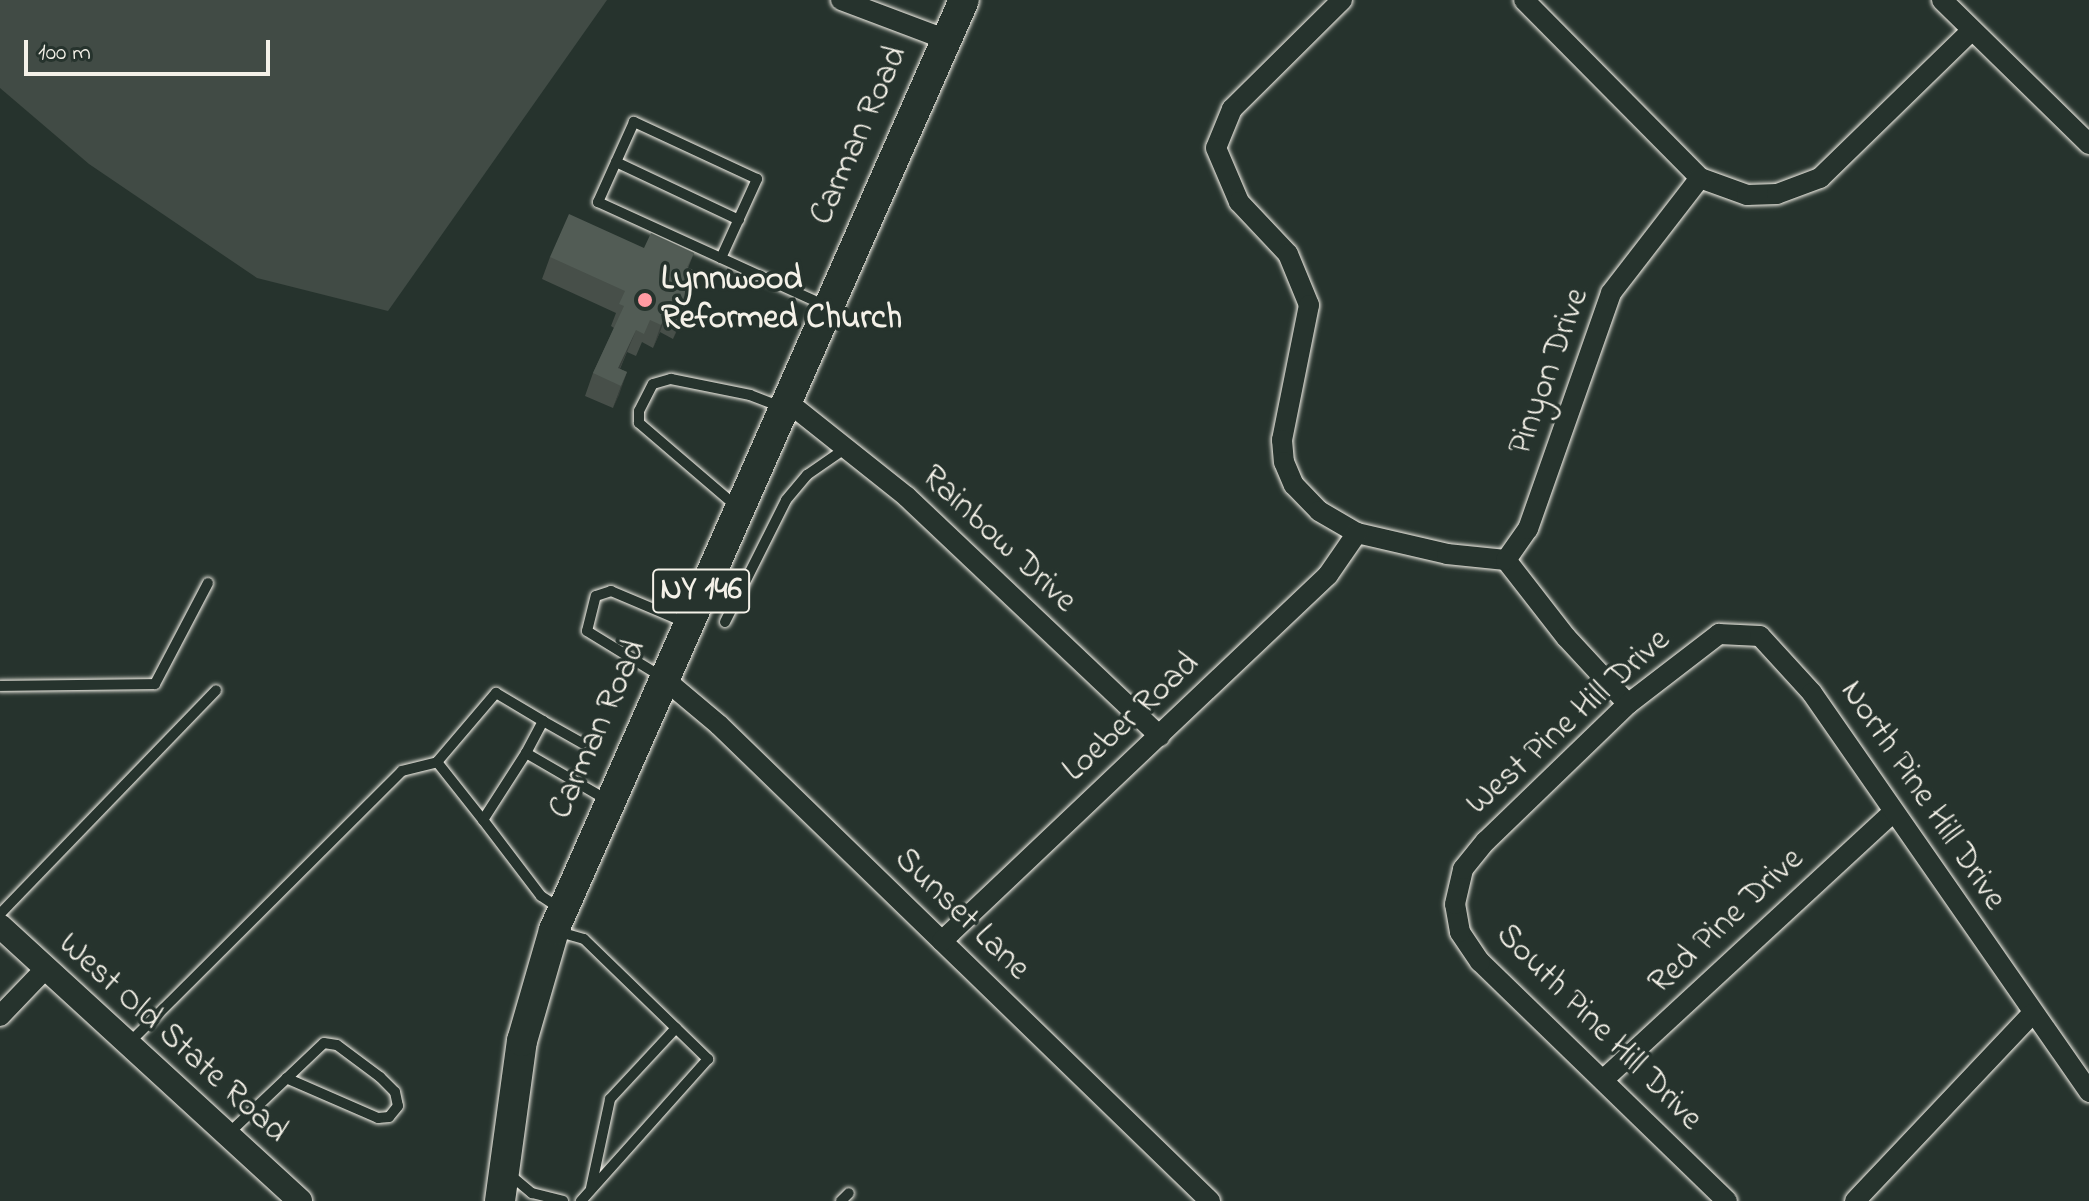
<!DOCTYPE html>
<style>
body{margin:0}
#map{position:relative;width:2089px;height:1201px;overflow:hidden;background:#26332d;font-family:"Indie Flower",sans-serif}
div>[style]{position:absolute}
.green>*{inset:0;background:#414b45}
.roads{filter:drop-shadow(0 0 2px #f4f1e8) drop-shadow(0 0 2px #f4f1e8)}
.service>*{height:10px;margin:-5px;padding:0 5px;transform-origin:5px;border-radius:5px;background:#26332d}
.minor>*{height:20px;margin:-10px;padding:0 10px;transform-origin:10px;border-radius:10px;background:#26332d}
.tertiary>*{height:24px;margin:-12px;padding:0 12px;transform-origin:12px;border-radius:12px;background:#26332d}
.primary>*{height:30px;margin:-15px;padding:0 15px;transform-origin:15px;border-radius:15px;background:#26332d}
.wall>*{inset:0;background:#474f49}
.shaded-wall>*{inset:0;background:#39403c}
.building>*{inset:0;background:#525c55}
.dots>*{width:22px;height:22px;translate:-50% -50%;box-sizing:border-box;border:4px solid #26332d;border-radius:50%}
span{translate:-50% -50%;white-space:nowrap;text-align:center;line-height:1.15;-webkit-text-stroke:7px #26332d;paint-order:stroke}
.shield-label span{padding:2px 6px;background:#26332d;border:2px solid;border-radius:6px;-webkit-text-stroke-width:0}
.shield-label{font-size:32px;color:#f4f1e8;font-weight:700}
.street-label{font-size:34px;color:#f4f1e8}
.poi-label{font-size:34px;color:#f4f1e8;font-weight:700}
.left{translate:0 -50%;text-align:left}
.scale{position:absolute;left:24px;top:40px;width:246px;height:36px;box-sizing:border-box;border:4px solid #f4f1e8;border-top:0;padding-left:10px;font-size:24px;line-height:28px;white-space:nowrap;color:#f4f1e8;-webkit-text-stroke:6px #26332d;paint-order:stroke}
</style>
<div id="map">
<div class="green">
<i style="clip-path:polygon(0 0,607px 0,388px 311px,257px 278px,89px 164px,0 88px)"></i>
</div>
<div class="roads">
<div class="service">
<i style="left:616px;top:162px;width:136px;rotate:25.2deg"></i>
<i style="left:721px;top:258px;width:87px;rotate:-65.5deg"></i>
<i style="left:757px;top:179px;width:136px;rotate:-155.1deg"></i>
<i style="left:634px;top:122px;width:88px;rotate:114.2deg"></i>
<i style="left:598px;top:202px;width:135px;rotate:24.5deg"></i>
<i style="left:721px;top:258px;width:113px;rotate:24.5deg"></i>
<i style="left:736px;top:506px;width:128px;rotate:-139.4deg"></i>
<i style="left:639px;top:423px;width:12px;rotate:-90deg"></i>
<i style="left:639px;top:411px;width:30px;rotate:-63deg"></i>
<i style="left:653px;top:384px;width:19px;rotate:-16deg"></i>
<i style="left:671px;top:379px;width:81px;rotate:11.4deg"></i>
<i style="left:750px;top:395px;width:33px;rotate:21deg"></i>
<i style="left:725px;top:622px;width:136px;rotate:-63.4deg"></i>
<i style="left:786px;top:500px;width:33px;rotate:-50deg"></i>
<i style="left:807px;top:475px;width:47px;rotate:-34.7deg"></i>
<i style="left:662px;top:677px;width:88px;rotate:-148.5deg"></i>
<i style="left:587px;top:631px;width:36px;rotate:-76deg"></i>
<i style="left:596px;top:596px;width:16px;rotate:-18deg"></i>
<i style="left:611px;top:591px;width:82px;rotate:22.8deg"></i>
<i style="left:0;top:686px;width:155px;rotate:-0.7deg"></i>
<i style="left:155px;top:684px;width:114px;rotate:-62.3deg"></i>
<i style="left:543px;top:721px;width:45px;rotate:29.4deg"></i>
<i style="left:483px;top:820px;width:74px;rotate:-128.4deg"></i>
<i style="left:437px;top:762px;width:91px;rotate:-49.5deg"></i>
<i style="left:496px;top:693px;width:55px;rotate:30.8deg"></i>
<i style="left:543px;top:721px;width:36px;rotate:118deg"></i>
<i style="left:561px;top:909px;width:24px;rotate:-147deg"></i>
<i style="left:541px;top:896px;width:96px;rotate:-127.3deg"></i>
<i style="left:483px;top:820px;width:80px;rotate:-57.3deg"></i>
<i style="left:526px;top:753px;width:94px;rotate:30.1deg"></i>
<i style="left:0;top:914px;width:311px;rotate:-46deg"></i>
<i style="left:556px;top:931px;width:29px;rotate:16deg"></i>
<i style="left:584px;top:939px;width:173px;rotate:44.1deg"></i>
<i style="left:708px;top:1059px;width:191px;rotate:131.8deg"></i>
<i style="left:129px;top:1043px;width:385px;rotate:-44.9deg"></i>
<i style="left:402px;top:771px;width:36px;rotate:-14deg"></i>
<i style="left:228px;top:1134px;width:132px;rotate:-43.5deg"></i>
<i style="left:324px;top:1043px;width:13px;rotate:9deg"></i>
<i style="left:337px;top:1045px;width:54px;rotate:36.7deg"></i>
<i style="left:380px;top:1077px;width:21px;rotate:45deg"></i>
<i style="left:395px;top:1092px;width:14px;rotate:78deg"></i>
<i style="left:398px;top:1106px;width:14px;rotate:129deg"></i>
<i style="left:389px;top:1117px;width:11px;rotate:175deg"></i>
<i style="left:378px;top:1118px;width:100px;rotate:-156.5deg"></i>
<i style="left:509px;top:1174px;width:30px;rotate:40deg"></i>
<i style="left:532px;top:1193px;width:32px;rotate:14deg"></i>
<i style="left:591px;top:1188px;width:91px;rotate:-77.9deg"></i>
<i style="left:610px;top:1099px;width:97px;rotate:-47.1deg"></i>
<i style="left:841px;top:1201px;width:11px;rotate:-45deg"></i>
</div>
<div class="minor">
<i style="left:841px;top:0;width:111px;rotate:20.6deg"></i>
<i style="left:1342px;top:0;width:155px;rotate:135.3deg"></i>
<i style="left:1232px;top:109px;width:42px;rotate:112.3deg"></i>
<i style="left:1216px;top:148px;width:59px;rotate:66.9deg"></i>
<i style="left:1239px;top:202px;width:71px;rotate:46.7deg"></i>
<i style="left:1288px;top:254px;width:55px;rotate:67.6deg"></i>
<i style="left:1309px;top:305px;width:138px;rotate:101.3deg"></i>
<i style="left:1282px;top:440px;width:22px;rotate:85deg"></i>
<i style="left:1284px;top:462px;width:25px;rotate:67deg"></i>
<i style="left:1294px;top:485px;width:36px;rotate:46deg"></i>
<i style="left:1319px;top:511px;width:44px;rotate:30.1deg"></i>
<i style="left:1357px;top:533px;width:92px;rotate:13.1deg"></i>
<i style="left:1447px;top:554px;width:59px;rotate:5.8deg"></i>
<i style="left:1506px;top:560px;width:98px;rotate:52.1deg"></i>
<i style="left:1566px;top:637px;width:91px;rotate:47.2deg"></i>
<i style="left:1524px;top:0;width:250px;rotate:45.3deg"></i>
<i style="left:1700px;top:178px;width:50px;rotate:19.9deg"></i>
<i style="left:1747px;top:195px;width:30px;rotate:-2deg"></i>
<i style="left:1777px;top:194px;width:46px;rotate:-20.4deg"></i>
<i style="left:1820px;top:178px;width:212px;rotate:-44.2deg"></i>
<i style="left:1942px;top:0;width:206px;rotate:44.4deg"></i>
<i style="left:784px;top:399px;width:157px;rotate:38.5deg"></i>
<i style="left:907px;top:497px;width:348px;rotate:43.4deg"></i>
<i style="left:1506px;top:560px;width:38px;rotate:-55deg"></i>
<i style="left:1528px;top:529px;width:250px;rotate:-70.6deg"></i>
<i style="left:1611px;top:293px;width:145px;rotate:-52.3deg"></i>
<i style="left:663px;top:678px;width:73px;rotate:40deg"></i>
<i style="left:719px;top:725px;width:684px;rotate:44.11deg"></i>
<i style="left:942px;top:941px;width:532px;rotate:-43.48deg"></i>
<i style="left:1328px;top:575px;width:51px;rotate:-55.4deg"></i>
<i style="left:0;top:1016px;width:65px;rotate:-46.2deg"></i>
<i style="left:1604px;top:1079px;width:393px;rotate:-42.7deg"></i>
<i style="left:1727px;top:1201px;width:344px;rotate:-135.9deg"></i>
<i style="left:1480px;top:962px;width:36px;rotate:-124deg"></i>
<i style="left:1460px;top:932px;width:28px;rotate:-100deg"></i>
<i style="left:1455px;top:904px;width:36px;rotate:-77deg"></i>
<i style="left:1463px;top:869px;width:36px;rotate:-51deg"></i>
<i style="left:1486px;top:841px;width:197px;rotate:-44deg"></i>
<i style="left:1628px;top:704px;width:115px;rotate:-37.6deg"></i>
<i style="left:1719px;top:634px;width:41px;rotate:2.8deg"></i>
<i style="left:1760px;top:636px;width:77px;rotate:47.6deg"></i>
<i style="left:1812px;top:693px;width:486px;rotate:55.2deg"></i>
<i style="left:1855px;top:1201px;width:257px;rotate:-46.6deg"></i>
</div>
<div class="tertiary">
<i style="left:0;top:926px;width:407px;rotate:42.5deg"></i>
</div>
<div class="primary">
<i style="left:500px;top:1201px;width:162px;rotate:-82.2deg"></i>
<i style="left:522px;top:1041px;width:116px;rotate:-73.9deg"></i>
<i style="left:554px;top:930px;width:1016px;rotate:-66.21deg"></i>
</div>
</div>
<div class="wall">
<i style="clip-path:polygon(644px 248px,694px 253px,688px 268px,701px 274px,693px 296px,673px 339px,660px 332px,653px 348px,642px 342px,636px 356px,627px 352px,620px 369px,627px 372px,613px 408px,585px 396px,593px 373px,614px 328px,611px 326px,616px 313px,542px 279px,550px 257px)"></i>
</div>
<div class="shaded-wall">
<i style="clip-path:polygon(701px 274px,693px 296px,673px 339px,682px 316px)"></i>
<i style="clip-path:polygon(668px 310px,660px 332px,653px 348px,661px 325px)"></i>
<i style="clip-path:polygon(636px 330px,627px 352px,613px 383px,618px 368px)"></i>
<i style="clip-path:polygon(627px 372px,619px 395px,613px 408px,621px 386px)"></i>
</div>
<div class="building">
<i style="clip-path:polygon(569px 214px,644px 248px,651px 233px,694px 253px,687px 267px,701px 274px,682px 316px,668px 310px,661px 325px,650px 320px,644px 334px,636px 330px,618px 368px,627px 372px,621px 386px,593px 373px,624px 306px,619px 304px,625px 291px,550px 257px)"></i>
</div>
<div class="dots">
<i style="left:645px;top:300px;background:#ff9aa2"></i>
</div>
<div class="shield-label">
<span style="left:701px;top:591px">NY 146</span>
</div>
<div class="street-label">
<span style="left:860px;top:136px;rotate:-66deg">Carman Road</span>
<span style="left:1550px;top:372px;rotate:-70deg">Pinyon Drive</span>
<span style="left:998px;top:540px;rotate:43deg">Rainbow Drive</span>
<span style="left:1132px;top:718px;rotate:-43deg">Loeber Road</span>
<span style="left:1569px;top:723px;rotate:-42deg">West Pine Hill Drive</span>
<span style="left:599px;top:730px;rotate:-66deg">Carman Road</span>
<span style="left:1922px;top:796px;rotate:56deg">North Pine Hill Drive</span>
<span style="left:961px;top:915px;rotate:44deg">Sunset Lane</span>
<span style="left:1727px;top:922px;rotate:-43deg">Red Pine Drive</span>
<span style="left:1598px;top:1028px;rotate:45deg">South Pine Hill Drive</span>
<span style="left:172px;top:1039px;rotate:42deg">West Old State Road</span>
</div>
<div class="poi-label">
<span class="left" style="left:661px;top:300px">Lynnwood<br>Reformed Church</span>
</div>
<div class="scale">100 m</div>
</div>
